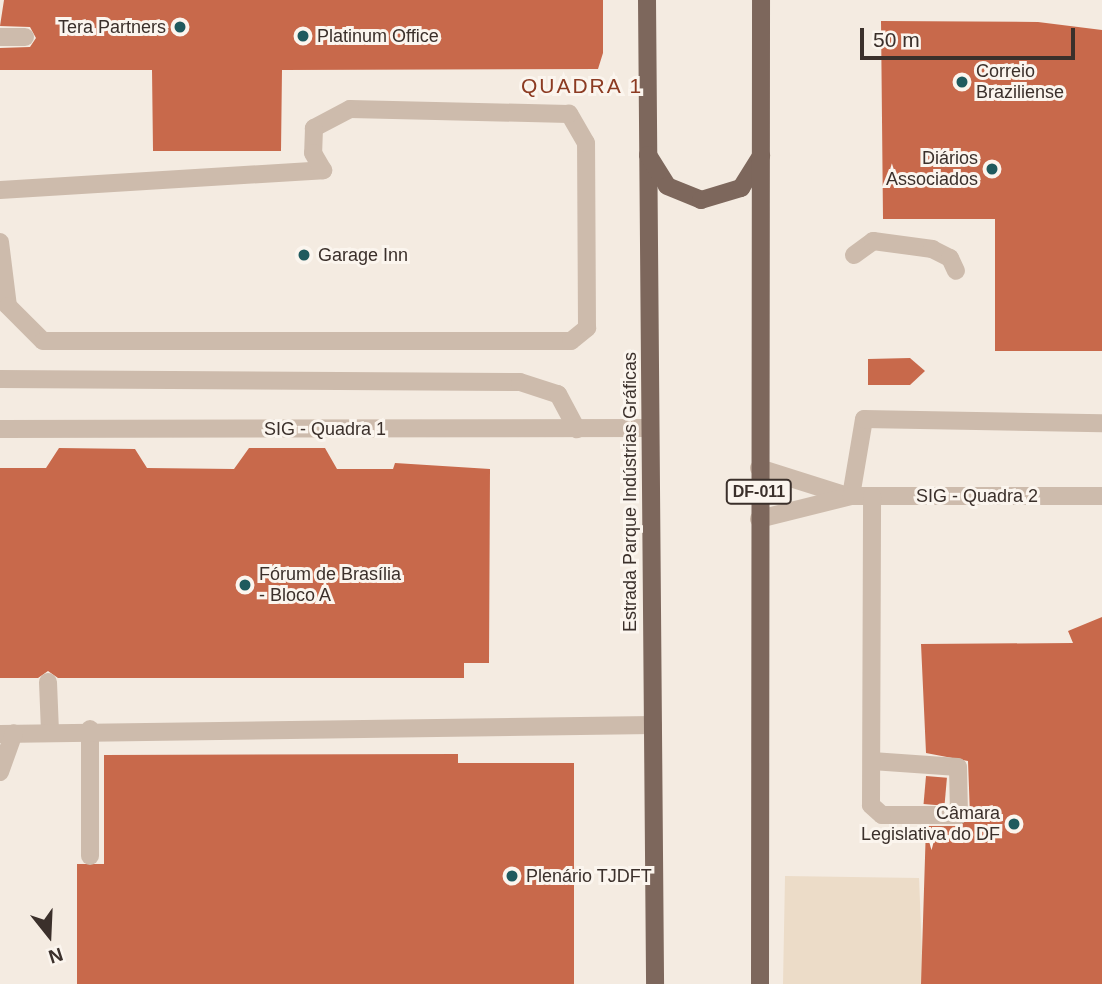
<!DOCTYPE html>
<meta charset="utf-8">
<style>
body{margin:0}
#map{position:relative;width:1102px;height:984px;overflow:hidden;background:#f4ebe1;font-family:Helvetica,sans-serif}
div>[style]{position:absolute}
.plaza>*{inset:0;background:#ecdcc8}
.building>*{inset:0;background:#c8694b;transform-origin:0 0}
.minor>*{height:18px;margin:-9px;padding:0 9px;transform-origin:9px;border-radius:9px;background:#cdbbac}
.major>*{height:18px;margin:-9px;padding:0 9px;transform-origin:9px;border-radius:9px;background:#7d675c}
.dots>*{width:19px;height:19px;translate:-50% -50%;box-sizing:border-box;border:4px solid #fbf5ee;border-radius:50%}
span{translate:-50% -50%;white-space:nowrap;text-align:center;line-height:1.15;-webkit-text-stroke:6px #fbf5ee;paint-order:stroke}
.shield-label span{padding:2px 5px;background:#fbf5ee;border:2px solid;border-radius:5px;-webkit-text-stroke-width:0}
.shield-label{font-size:16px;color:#3b302b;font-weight:700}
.poi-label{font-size:18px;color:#3b302b}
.right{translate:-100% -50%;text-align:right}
.left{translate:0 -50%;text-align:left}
.street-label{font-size:18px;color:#3b302b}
.quarter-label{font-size:21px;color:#8c3b22;letter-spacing:2px}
.north{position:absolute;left:14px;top:900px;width:70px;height:70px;-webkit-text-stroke:5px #fbf5ee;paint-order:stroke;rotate:162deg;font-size:19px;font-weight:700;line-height:28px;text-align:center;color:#3b302b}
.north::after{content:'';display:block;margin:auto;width:24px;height:32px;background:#3b302b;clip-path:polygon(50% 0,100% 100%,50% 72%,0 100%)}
.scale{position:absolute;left:860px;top:28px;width:215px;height:32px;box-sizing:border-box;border:4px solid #3b302b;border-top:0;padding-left:9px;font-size:21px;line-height:24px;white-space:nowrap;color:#3b302b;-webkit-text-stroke:5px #fbf5ee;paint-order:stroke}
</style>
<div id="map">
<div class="plaza">
<i style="clip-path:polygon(785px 876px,919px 878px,922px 951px,1102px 885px,1102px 984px,783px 984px)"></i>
</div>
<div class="building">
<i style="clip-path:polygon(4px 0,603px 0,603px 53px,598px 69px,282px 70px,281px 151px,153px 151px,152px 70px,0 70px,0 48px,30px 47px,36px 38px,30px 27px,0 26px)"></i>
<i style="clip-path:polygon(881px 21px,1038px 22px,1102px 30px,1102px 351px,995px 351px,995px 219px,883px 219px)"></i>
<i style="clip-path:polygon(910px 358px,925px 371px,910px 385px,868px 385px,868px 359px)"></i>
<i style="clip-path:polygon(59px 448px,135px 449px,147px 468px,234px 469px,249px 448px,325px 448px,337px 469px,393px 469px,395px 463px,490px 469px,489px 663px,464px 663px,464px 678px,58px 678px,48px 671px,38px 678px,0 678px,0 468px,46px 468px)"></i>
<i style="clip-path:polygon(1102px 617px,1102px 984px,921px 984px,926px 826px,960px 826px,970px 815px,968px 761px,926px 753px,921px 644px,1073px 643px,1068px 631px)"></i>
<i style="clip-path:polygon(458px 754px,458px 763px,574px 763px,574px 984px,77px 984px,77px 864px,104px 864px,104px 755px)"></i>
<i style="left:926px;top:776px;width:21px;height:28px;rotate:5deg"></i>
</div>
<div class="minor">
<i style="left:0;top:37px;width:25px"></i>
<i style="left:0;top:190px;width:324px;rotate:-3.5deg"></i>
<i style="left:0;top:242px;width:64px;rotate:82.9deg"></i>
<i style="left:8px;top:306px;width:49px;rotate:45deg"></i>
<i style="left:43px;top:341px;width:528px"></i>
<i style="left:571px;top:341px;width:21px;rotate:-39deg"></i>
<i style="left:587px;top:328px;width:185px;rotate:-90.3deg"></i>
<i style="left:586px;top:143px;width:34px;rotate:-120deg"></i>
<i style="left:569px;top:114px;width:219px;rotate:-178.7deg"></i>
<i style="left:350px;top:109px;width:41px;rotate:152.2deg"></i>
<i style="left:314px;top:128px;width:25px;rotate:92deg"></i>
<i style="left:313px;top:153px;width:20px;rotate:60deg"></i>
<i style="left:854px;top:255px;width:24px;rotate:-36deg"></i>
<i style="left:873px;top:241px;width:60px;rotate:7.7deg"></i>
<i style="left:932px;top:249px;width:20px;rotate:27deg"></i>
<i style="left:950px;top:258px;width:14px;rotate:65deg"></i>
<i style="left:0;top:379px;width:520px;rotate:0.33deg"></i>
<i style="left:520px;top:382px;width:40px;rotate:18deg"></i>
<i style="left:558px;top:394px;width:40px;rotate:62deg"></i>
<i style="left:0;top:429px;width:650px;rotate:-0.09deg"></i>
<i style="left:759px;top:468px;width:89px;rotate:17.6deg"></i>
<i style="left:851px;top:496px;width:78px;rotate:-80.4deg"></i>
<i style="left:864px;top:419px;width:238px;rotate:1deg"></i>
<i style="left:759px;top:519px;width:95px;rotate:-14deg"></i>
<i style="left:851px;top:496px;width:251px"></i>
<i style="left:48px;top:682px;width:49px;rotate:87.7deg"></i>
<i style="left:90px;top:729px;width:127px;rotate:90deg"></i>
<i style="left:0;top:734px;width:653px;rotate:-0.79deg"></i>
<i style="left:872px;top:761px;width:86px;rotate:4deg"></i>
<i style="left:958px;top:767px;width:48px;rotate:88.8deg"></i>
<i style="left:959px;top:815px;width:77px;rotate:180deg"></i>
<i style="left:882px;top:815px;width:15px;rotate:-138deg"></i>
<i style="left:871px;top:805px;width:309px;rotate:-89.8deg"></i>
<i style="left:0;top:772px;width:41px;rotate:-70.3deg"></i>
</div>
<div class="major">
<i style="left:647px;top:0;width:984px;rotate:89.53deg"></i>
<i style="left:648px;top:155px;width:36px;rotate:58deg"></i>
<i style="left:667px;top:186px;width:37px;rotate:22deg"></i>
<i style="left:701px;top:200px;width:42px;rotate:-16.7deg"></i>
<i style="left:741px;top:188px;width:38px;rotate:-58deg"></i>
<i style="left:760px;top:984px;width:984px;rotate:-89.94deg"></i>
</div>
<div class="dots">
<i style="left:180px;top:27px;background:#1f5a5e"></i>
<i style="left:303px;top:36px;background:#1f5a5e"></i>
<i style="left:962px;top:82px;background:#1f5a5e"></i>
<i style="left:992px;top:169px;background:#1f5a5e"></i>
<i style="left:304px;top:255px;background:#1f5a5e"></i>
<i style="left:245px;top:585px;background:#1f5a5e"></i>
<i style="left:1014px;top:824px;background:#1f5a5e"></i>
<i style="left:512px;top:876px;background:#1f5a5e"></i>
</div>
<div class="shield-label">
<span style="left:759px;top:492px">DF-011</span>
</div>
<div class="poi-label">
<span class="right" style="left:166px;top:27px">Tera Partners</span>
<span class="left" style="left:317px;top:36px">Platinum Office</span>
<span class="left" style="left:976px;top:82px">Correio<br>Braziliense</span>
<span class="right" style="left:978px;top:169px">Diários<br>Associados</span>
<span class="left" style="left:318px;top:255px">Garage Inn</span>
<span class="left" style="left:259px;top:585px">Fórum de Brasília<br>- Bloco A</span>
<span class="right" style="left:1000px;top:824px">Câmara<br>Legislativa do DF</span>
<span class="left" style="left:526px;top:876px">Plenário TJDFT</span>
</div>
<div class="street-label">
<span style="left:325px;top:429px">SIG - Quadra 1</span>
<span style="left:630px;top:492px;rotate:-90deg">Estrada Parque Indústrias Gráficas</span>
<span style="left:977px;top:496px">SIG - Quadra 2</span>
</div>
<div class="quarter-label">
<span style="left:582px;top:86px">QUADRA 1</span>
</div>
<div class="north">N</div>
<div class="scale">50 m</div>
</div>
